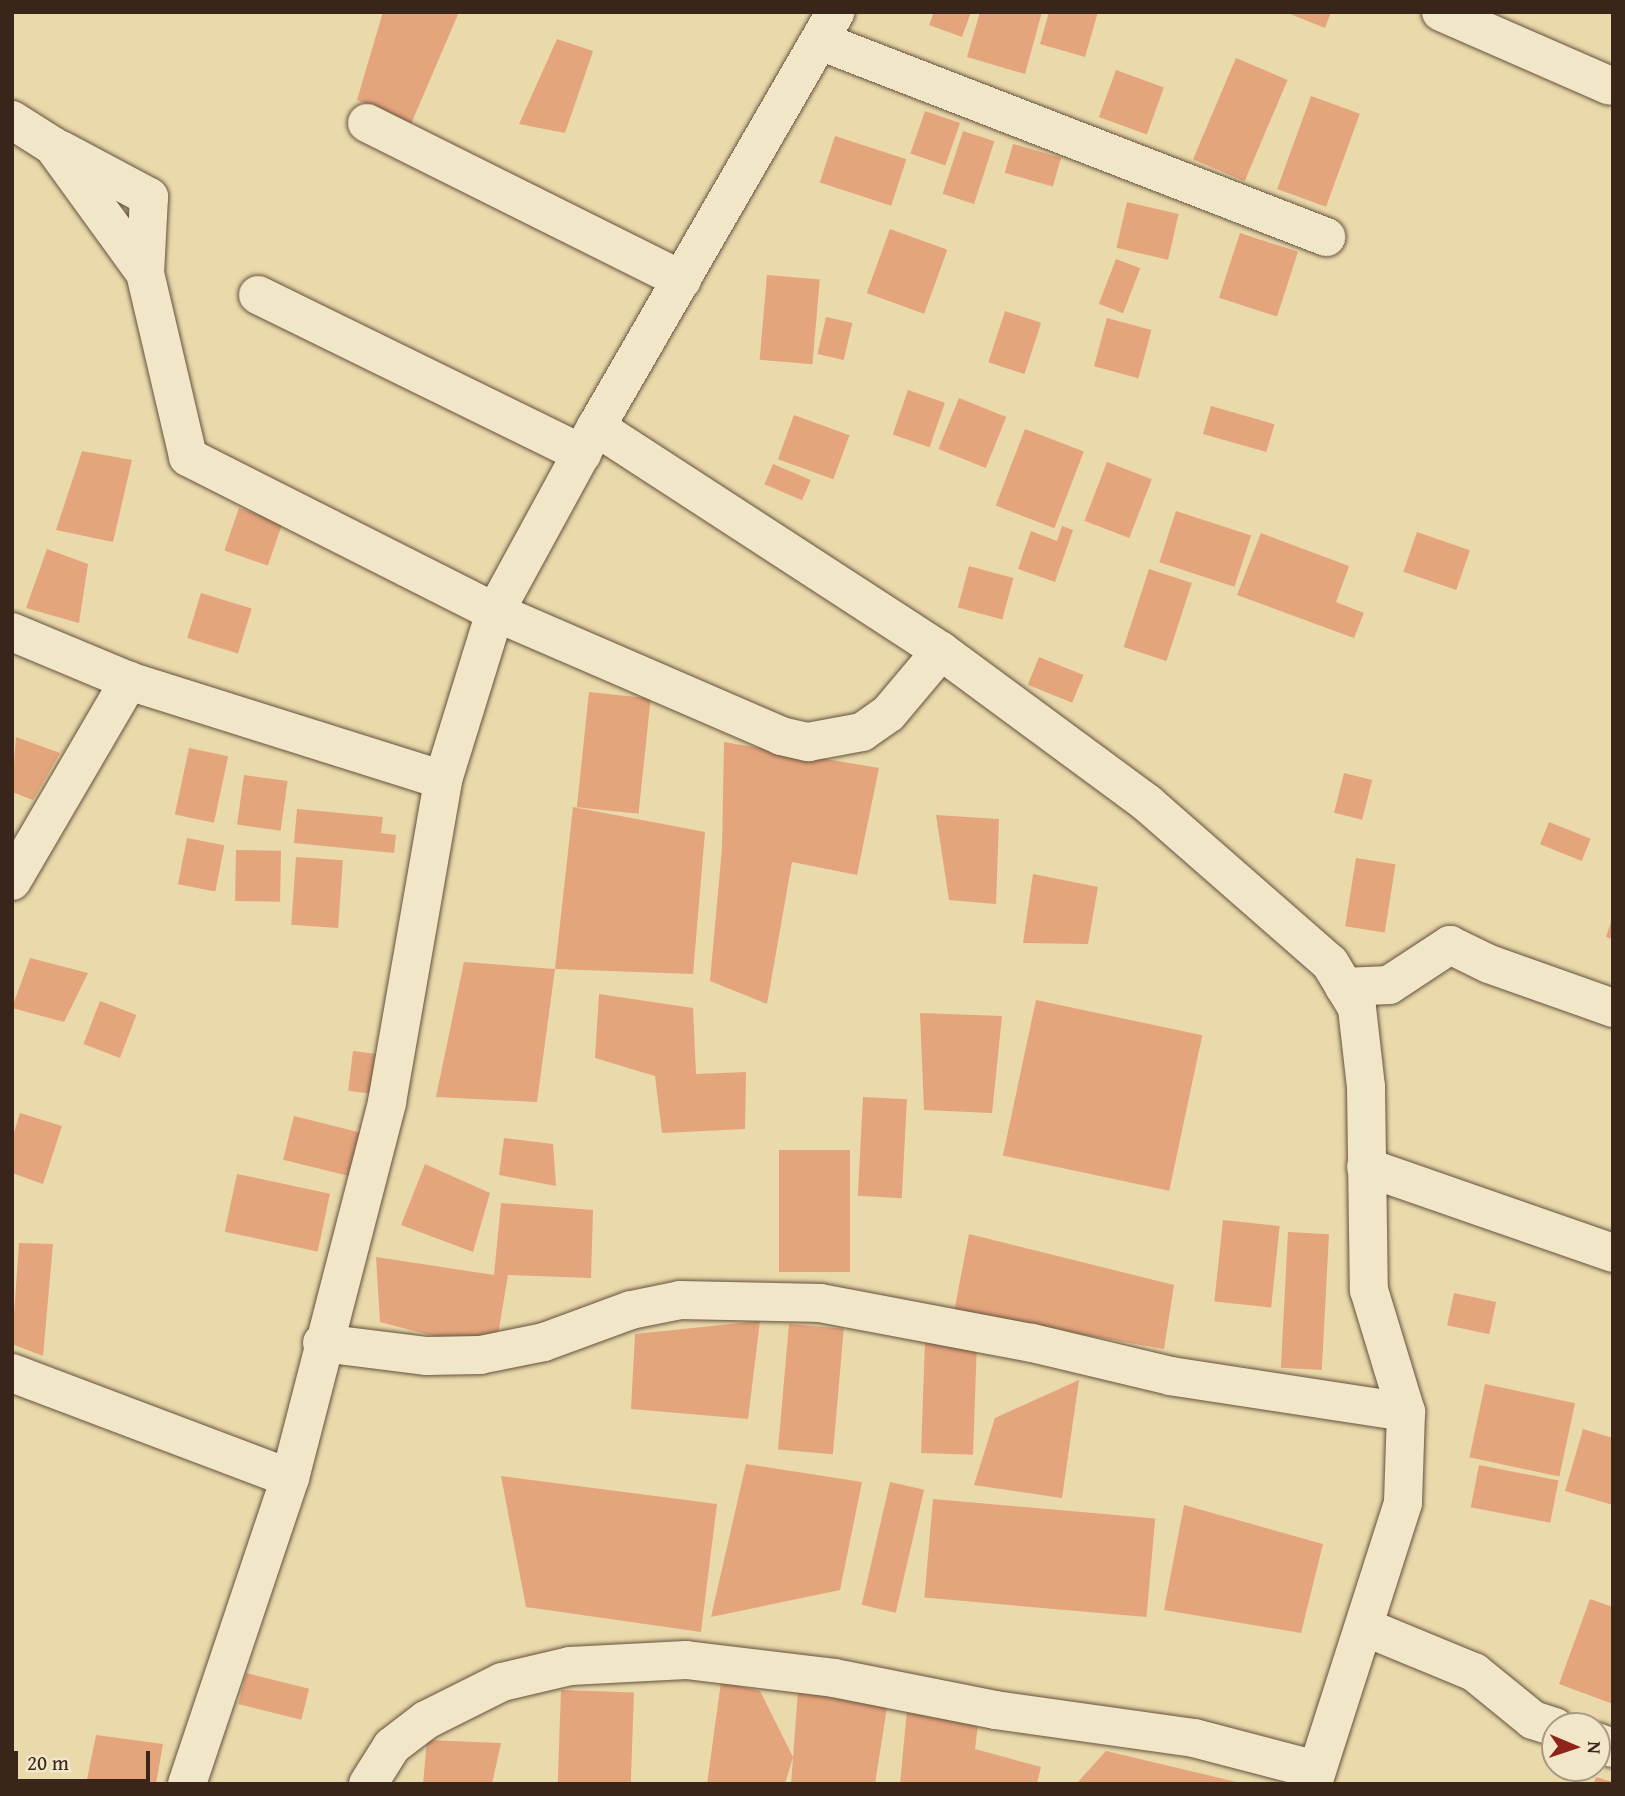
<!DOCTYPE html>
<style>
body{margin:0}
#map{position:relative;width:1625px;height:1796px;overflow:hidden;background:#ead9ab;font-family:"Gentium Book Plus",serif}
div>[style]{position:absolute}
.building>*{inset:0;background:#e4a57c;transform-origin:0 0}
.roads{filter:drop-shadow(0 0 2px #65523e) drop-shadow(0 0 2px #65523e)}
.street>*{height:38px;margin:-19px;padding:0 19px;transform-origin:19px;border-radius:19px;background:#f1e6c8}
.secondary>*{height:38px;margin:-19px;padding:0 19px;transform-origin:19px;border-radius:19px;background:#f1e6c8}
span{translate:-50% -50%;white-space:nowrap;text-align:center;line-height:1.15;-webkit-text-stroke:7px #f1e6c8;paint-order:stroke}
.frame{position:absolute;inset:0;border:14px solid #39251a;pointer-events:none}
.north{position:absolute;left:1541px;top:1712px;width:70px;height:70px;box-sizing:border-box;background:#f1e6c8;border:2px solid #a79982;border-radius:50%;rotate:92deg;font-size:19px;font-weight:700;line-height:28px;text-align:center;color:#39251a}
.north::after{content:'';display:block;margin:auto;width:24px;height:32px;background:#8f2418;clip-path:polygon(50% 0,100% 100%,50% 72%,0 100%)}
.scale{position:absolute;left:14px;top:1751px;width:136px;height:32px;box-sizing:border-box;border:4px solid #39251a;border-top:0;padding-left:9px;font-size:21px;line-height:24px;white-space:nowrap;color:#39251a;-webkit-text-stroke:5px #f1e6c8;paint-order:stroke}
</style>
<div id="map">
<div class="building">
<i style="clip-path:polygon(383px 12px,459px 12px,411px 124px,357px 100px)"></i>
<i style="clip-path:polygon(934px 12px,971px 12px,962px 37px,929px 25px)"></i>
<i style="clip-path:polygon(980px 12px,1042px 12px,1025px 74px,967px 57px)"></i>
<i style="clip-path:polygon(1049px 12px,1098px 12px,1085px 57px,1040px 44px)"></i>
<i style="clip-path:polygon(1285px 12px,1331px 12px,1325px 28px)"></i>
<i style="clip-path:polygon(557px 39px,593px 51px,565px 133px,519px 124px)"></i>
<i style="left:1236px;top:58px;width:56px;height:110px;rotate:23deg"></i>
<i style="left:1116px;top:70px;width:51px;height:50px;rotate:20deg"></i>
<i style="left:1311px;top:96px;width:52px;height:99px;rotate:20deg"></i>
<i style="left:925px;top:111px;width:37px;height:45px;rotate:19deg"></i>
<i style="left:963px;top:131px;width:33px;height:66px;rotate:18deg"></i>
<i style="left:835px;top:136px;width:75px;height:49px;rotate:18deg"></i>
<i style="left:1013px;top:144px;width:50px;height:30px;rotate:16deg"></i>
<i style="left:1127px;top:202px;width:53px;height:47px;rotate:13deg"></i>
<i style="left:890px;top:229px;width:61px;height:68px;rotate:20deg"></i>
<i style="left:1240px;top:233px;width:61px;height:68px;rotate:18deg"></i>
<i style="left:1116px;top:259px;width:26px;height:48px;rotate:21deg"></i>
<i style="left:767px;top:275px;width:53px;height:85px;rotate:5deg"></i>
<i style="left:1005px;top:311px;width:38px;height:54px;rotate:18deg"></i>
<i style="left:826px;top:317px;width:27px;height:38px;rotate:13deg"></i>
<i style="left:1107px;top:318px;width:46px;height:50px;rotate:15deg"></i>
<i style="left:908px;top:390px;width:39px;height:47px;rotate:19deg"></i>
<i style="left:959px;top:398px;width:51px;height:55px;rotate:22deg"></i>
<i style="left:1211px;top:406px;width:66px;height:29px;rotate:16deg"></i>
<i style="left:794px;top:415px;width:59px;height:47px;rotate:20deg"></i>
<i style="left:1025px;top:429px;width:63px;height:82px;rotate:21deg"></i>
<i style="clip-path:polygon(82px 451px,132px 460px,113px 542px,56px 530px)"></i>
<i style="left:1107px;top:462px;width:48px;height:63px;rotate:21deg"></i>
<i style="left:773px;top:464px;width:41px;height:22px;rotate:23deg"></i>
<i style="left:239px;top:508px;width:46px;height:45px;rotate:19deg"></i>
<i style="left:1176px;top:511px;width:79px;height:54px;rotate:18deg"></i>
<i style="clip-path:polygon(1062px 526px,1073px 530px,1055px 582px,1018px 569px,1031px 531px,1057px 541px)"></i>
<i style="left:1417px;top:532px;width:56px;height:42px;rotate:19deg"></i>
<i style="clip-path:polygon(1261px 533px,1349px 566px,1336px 602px,1364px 613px,1354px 638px,1237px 595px)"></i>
<i style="clip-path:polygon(47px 549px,88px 564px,79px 623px,26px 608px)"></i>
<i style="left:969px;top:566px;width:46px;height:43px;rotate:15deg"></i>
<i style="left:1149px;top:569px;width:45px;height:82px;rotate:18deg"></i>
<i style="left:201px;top:593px;width:53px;height:47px;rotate:17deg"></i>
<i style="left:1039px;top:657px;width:48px;height:30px;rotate:22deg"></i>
<i style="left:589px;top:692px;width:62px;height:116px;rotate:6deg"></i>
<i style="clip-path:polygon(16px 737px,60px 753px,33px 800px,12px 792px)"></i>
<i style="clip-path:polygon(724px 742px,879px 768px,857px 875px,792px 862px,767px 1004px,710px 981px,722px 848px)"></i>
<i style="left:189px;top:748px;width:40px;height:68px;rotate:12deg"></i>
<i style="left:1344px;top:773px;width:29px;height:41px;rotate:14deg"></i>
<i style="left:244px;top:775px;width:44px;height:50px;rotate:8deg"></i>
<i style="clip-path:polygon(573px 807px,705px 832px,693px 974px,555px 969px)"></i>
<i style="clip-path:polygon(297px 809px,383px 817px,381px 833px,396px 835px,394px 853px,294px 843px)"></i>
<i style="clip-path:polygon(936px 815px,999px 819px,996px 904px,949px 900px)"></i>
<i style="left:1549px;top:822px;width:45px;height:24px;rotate:22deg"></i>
<i style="left:187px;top:838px;width:38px;height:47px;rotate:11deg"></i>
<i style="left:236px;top:850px;width:45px;height:51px;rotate:1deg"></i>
<i style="left:296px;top:857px;width:47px;height:68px;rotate:4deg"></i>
<i style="left:1356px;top:858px;width:40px;height:69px;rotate:9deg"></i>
<i style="clip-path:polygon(1033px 874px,1098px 887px,1088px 944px,1023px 943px)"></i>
<i style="clip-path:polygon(1613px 916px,1613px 939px,1606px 937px)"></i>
<i style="clip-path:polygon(30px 958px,88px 973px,64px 1022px,12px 1008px)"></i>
<i style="clip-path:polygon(464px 962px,555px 969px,537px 1102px,436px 1097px)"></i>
<i style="clip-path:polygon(599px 994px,693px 1008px,696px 1074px,746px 1072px,745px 1129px,662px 1133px,655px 1076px,595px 1058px)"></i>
<i style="left:1036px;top:1000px;width:170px;height:159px;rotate:12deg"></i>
<i style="left:100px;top:1001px;width:39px;height:46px;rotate:21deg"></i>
<i style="clip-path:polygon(920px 1013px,1002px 1016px,992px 1113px,924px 1110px)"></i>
<i style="left:353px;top:1051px;width:24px;height:40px;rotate:7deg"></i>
<i style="left:863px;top:1097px;width:44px;height:99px;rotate:3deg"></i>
<i style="clip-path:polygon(20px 1113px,62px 1126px,43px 1184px,12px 1173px,12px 1139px)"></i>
<i style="left:294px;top:1116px;width:69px;height:45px;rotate:14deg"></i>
<i style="clip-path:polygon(504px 1138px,553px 1144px,556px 1186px,499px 1175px)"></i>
<i style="left:850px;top:1150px;width:122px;height:71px;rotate:90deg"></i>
<i style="clip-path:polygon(425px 1164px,490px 1193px,473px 1252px,401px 1225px)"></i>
<i style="left:237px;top:1174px;width:95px;height:59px;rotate:12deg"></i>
<i style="clip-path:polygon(501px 1203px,593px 1210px,591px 1278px,508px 1275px,495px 1352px,380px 1322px,376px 1257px,494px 1275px)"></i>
<i style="left:1223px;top:1220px;width:57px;height:82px;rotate:6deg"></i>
<i style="left:1288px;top:1232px;width:41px;height:136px;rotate:3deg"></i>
<i style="clip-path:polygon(969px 1234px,1174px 1285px,1164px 1349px,954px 1312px)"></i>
<i style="clip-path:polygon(19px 1243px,53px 1244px,43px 1356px,12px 1344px)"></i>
<i style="left:1454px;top:1293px;width:43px;height:33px;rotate:12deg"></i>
<i style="clip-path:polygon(760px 1321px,748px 1419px,631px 1409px,635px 1334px)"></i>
<i style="left:789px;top:1324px;width:55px;height:126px;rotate:5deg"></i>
<i style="left:925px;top:1340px;width:52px;height:113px;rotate:2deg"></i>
<i style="clip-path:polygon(1079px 1380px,1062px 1498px,974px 1485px,995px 1418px)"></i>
<i style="left:1485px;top:1384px;width:92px;height:75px;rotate:12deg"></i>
<i style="clip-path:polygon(1583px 1429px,1613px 1438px,1613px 1505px,1565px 1491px)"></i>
<i style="clip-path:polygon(746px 1464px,862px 1482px,840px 1590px,711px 1617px)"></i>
<i style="left:1479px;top:1465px;width:81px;height:43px;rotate:11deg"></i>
<i style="clip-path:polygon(501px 1476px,717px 1504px,701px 1632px,526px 1607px)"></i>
<i style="left:890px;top:1482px;width:35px;height:126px;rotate:13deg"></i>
<i style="left:933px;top:1499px;width:223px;height:99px;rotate:5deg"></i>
<i style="clip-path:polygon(1184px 1505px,1323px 1544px,1301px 1633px,1164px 1610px)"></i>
<i style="clip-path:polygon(1590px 1599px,1613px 1607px,1613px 1704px,1559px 1684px)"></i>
<i style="left:246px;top:1673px;width:65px;height:32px;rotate:14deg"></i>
<i style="clip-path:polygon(721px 1682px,760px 1691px,793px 1757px,798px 1692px,887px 1707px,875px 1784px,791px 1784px,793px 1757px,785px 1784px,707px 1784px)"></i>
<i style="left:561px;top:1690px;width:73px;height:94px;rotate:2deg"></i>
<i style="clip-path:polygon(907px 1710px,978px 1725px,975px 1749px,1041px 1767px,1037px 1784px,900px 1784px)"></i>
<i style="clip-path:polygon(96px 1735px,163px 1744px,156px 1784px,86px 1784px)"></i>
<i style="clip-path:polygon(427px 1740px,501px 1743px,492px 1784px,423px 1784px)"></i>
<i style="clip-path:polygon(1106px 1751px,1241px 1783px,1241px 1784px,1076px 1784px)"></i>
<i style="clip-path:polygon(1596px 1777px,1613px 1782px,1613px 1784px,1594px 1784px)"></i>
</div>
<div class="roads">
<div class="street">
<i style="left:1441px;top:12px;width:184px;rotate:23.6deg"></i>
<i style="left:820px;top:41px;width:543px;rotate:21.17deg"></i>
<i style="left:12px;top:120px;width:49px;rotate:32.4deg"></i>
<i style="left:53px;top:146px;width:157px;rotate:54.1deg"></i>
<i style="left:145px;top:273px;width:189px;rotate:76.8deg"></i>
<i style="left:188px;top:457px;width:344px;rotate:26.8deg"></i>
<i style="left:495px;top:612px;width:312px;rotate:23.4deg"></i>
<i style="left:781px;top:736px;width:28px;rotate:13deg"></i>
<i style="left:808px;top:742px;width:55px;rotate:-10.5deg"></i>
<i style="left:862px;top:732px;width:32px;rotate:-35deg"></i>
<i style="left:888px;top:714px;width:82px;rotate:-49.9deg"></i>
<i style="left:367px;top:123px;width:352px;rotate:26.5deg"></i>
<i style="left:61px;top:150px;width:100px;rotate:28.1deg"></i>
<i style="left:149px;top:197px;width:76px;rotate:93deg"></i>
<i style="left:258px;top:295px;width:361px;rotate:26.1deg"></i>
<i style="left:596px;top:427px;width:411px;rotate:33deg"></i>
<i style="left:941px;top:651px;width:256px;rotate:36.4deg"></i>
<i style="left:1147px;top:803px;width:243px;rotate:41.2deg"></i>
<i style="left:1330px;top:963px;width:52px;rotate:59deg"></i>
<i style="left:1357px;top:1008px;width:80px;rotate:83.5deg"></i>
<i style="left:1366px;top:1087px;width:203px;rotate:89.2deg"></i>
<i style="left:1369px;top:1290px;width:127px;rotate:73.1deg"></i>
<i style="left:1406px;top:1412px;width:91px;rotate:91.9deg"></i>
<i style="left:1403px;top:1503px;width:295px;rotate:107.8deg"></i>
<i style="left:12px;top:632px;width:127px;rotate:22.7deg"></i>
<i style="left:129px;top:681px;width:329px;rotate:17.5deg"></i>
<i style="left:12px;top:881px;width:232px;rotate:-59.7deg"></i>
<i style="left:1344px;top:987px;width:45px;rotate:-2.5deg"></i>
<i style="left:1389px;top:985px;width:73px;rotate:-33.3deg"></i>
<i style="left:1450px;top:945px;width:43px;rotate:26deg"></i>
<i style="left:1489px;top:964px;width:132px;rotate:19.5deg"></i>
<i style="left:1366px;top:1167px;width:262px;rotate:19.2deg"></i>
<i style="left:322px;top:1343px;width:106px;rotate:7.1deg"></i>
<i style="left:427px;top:1356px;width:53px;rotate:-1.1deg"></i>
<i style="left:480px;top:1355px;width:65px;rotate:-11.5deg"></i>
<i style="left:544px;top:1342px;width:93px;rotate:-20.2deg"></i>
<i style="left:631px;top:1310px;width:50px;rotate:-11.5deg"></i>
<i style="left:680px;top:1300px;width:140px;rotate:1.2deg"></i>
<i style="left:820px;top:1303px;width:216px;rotate:10.7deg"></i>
<i style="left:1032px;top:1343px;width:142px;rotate:13.4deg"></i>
<i style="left:1170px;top:1376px;width:239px;rotate:8.7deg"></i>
<i style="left:12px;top:1373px;width:297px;rotate:20.7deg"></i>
<i style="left:1367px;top:1628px;width:116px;rotate:22.4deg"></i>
<i style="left:1474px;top:1672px;width:76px;rotate:39.1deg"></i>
<i style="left:1533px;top:1720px;width:23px;rotate:18deg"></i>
<i style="left:1597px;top:1742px;width:17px;rotate:21deg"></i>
<i style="left:368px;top:1784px;width:45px;rotate:-57.7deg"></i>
<i style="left:392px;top:1746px;width:43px;rotate:-37.4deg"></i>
<i style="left:426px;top:1720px;width:85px;rotate:-26.6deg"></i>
<i style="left:502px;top:1682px;width:70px;rotate:-13.2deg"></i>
<i style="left:570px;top:1666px;width:116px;rotate:-3deg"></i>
<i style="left:686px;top:1660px;width:149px;rotate:6.9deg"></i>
<i style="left:834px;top:1678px;width:164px;rotate:11.2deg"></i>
<i style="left:995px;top:1710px;width:201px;rotate:8deg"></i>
<i style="left:1194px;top:1738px;width:126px;rotate:14.7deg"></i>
</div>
<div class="secondary">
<i style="left:187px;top:1784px;width:323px;rotate:-71.4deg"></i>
<i style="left:290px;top:1478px;width:388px;rotate:-75.5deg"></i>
<i style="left:387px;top:1102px;width:327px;rotate:-80.1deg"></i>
<i style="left:443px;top:780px;width:176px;rotate:-72.8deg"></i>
<i style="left:495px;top:612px;width:211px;rotate:-61.4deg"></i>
<i style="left:596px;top:427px;width:479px;rotate:-60deg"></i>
</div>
</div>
<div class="frame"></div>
<div class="north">N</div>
<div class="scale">20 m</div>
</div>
